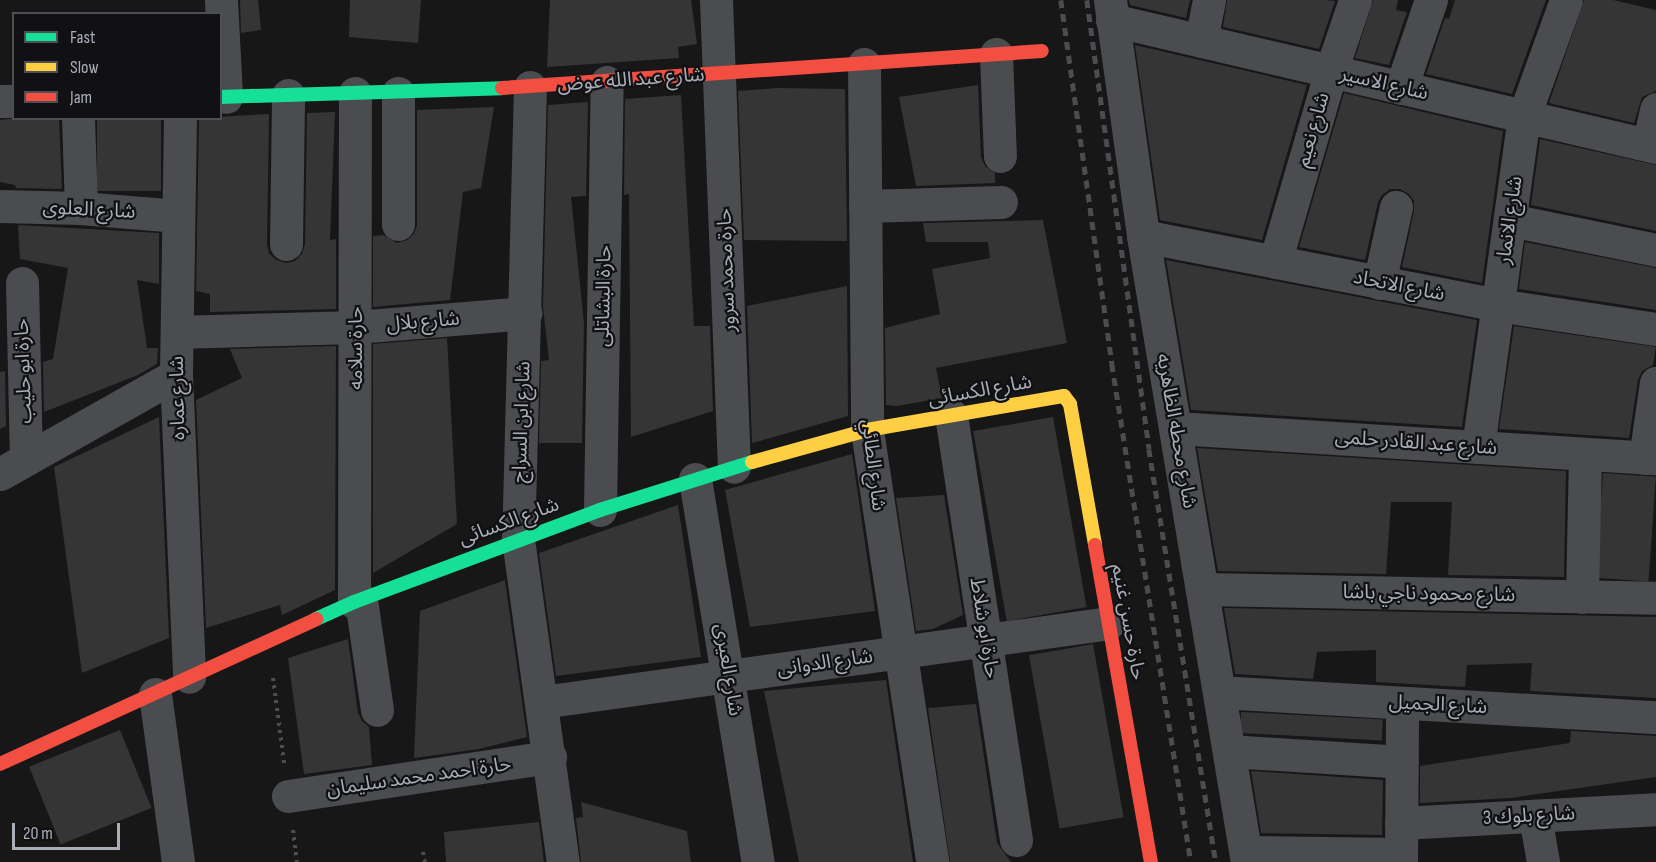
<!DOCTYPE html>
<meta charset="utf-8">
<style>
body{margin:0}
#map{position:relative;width:1656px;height:862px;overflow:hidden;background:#171717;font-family:"Sofia Sans Condensed","Noto Sans Arabic",sans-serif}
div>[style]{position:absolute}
.building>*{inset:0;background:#353536;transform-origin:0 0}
.path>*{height:4px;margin-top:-2px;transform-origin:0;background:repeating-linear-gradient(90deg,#4d4e52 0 3px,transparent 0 7.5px)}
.street>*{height:33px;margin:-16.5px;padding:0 16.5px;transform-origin:16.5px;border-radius:16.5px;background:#4b4c50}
.fast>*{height:14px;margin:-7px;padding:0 7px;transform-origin:7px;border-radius:7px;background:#16e098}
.slow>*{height:14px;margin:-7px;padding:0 7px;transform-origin:7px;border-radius:7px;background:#ffcf43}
.jam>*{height:14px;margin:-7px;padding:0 7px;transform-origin:7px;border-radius:7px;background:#f24e42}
.rail>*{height:4.5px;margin-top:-2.25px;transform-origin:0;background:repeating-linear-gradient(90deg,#4b4c4f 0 8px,transparent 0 14px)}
span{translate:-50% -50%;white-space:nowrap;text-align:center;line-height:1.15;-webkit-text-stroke:4.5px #111113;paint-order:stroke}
.street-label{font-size:20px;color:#a8adb8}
.legend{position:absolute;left:12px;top:12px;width:210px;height:108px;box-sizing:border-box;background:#111113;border:2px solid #4d4f55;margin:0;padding:8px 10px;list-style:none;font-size:18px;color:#a8adb8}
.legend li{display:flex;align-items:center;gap:12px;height:30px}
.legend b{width:30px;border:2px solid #4d4f55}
.scale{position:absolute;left:12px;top:823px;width:108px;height:27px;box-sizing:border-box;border:3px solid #a8adb8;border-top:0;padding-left:8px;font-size:18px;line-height:21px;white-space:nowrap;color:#a8adb8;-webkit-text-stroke:4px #111113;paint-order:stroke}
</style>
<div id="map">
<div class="building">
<i style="clip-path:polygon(240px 0,258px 0,261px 30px,241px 33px)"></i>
<i style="clip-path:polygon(350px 0,421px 0,418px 43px,349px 37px)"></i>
<i style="clip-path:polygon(550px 0,691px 0,697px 44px,678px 47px,679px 58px,547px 67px)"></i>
<i style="clip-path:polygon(1129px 0,1190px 0,1186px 18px,1130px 5px)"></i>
<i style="clip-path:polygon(1227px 0,1325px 0,1335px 1px,1319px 49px,1223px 27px)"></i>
<i style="clip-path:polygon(1373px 0,1398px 0,1396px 10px,1407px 12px,1389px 65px,1355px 58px)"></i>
<i style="clip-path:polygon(1455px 0,1546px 0,1512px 94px,1426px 74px,1445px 18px,1449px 19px)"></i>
<i style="clip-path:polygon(1584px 0,1613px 0,1656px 10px,1656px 91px,1642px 97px,1634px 123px,1549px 103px)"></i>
<i style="clip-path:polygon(1135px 45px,1307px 85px,1262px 240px,1160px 220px)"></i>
<i style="clip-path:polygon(978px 85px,981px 157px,985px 166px,995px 173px,995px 183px,916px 186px,899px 97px)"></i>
<i style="clip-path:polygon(777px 88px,845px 89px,847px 241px,744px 240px,738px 91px)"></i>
<i style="clip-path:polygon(1344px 93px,1503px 131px,1482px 283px,1402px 267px,1414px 211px,1414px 201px,1409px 194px,1400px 189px,1390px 189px,1382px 195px,1378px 202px,1365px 260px,1299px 247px)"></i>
<i style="clip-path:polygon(681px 95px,694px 326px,710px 326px,713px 411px,631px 437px,629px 194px,624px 195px,625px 99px)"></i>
<i style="clip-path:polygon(588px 102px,586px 196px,571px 197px,584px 323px,582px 443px,539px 443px,541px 361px,549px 360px,543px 307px,548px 105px)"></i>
<i style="clip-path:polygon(494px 107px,481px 188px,463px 192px,450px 300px,373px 307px,373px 236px,384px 235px,397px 243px,407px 240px,414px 234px,417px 225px,417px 110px)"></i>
<i style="clip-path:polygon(335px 112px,330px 240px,336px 239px,336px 309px,210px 312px,210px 294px,196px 291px,199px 118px,269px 114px,267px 244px,269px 253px,276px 260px,286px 263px,295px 261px,302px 254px,305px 244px,307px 113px)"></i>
<i style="clip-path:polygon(19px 118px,59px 118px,62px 189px,16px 188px,15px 185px,0 182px,0 120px)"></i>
<i style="left:97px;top:118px;width:64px;height:73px"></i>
<i style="clip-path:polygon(1540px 139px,1656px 165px,1656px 231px,1531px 205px)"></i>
<i style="clip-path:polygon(1043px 220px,1067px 343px,936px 368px,942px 398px,897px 406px,886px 405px,885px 328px,940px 314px,932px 269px,990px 258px,988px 242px,926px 242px,923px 223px)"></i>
<i style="clip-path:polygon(18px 225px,159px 233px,159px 284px,137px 280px,147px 348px,158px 348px,157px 364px,138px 375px,44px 412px,43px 362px,53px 359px,68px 268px,20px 259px)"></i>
<i style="clip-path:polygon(1525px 242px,1656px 268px,1656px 310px,1519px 289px)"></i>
<i style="clip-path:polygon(1166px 260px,1477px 320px,1462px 427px,1191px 410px)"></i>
<i style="clip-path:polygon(847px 286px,848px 416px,752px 443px,747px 306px)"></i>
<i style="clip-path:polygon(1514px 326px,1656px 347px,1653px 365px,1642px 371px,1638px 380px,1629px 438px,1499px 429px)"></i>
<i style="clip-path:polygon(447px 338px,457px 524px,373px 573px,373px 344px)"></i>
<i style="clip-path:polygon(336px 346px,335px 590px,282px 615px,280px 605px,206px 628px,196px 400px,242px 378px,230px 349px)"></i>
<i style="clip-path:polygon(5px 371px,6px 426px,0 429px,0 372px)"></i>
<i style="clip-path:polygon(159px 417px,169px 638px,82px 673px,54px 467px)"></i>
<i style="left:1053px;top:417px;width:193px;height:81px;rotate:80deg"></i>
<i style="clip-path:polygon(1197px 448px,1566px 471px,1564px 577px,1448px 575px,1452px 502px,1391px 502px,1386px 574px,1218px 571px)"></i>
<i style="clip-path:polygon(852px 454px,875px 611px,750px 627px,725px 490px)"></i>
<i style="left:1603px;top:473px;width:53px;height:105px;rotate:4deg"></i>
<i style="clip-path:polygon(944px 495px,963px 615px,933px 629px,916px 631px,896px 498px)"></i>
<i style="clip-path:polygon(678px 505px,701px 657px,556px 676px,539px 553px)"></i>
<i style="clip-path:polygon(505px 580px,527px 737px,479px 749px,414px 758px,420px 611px)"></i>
<i style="clip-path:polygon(1224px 608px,1656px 617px,1656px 698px,1530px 691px,1532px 663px,1467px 665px,1465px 687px,1376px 682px,1376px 650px,1317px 652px,1313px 679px,1235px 674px)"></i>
<i style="clip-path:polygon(348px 639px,358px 713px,362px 721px,369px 727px,372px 765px,304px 774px,288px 658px)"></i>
<i style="left:1093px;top:644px;width:176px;height:65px;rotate:80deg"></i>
<i style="clip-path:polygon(886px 680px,913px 862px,799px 862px,764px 691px)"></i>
<i style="clip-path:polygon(976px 704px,997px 843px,1011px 862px,950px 862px,928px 708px)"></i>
<i style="left:1241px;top:712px;width:142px;height:21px;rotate:3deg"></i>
<i style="left:120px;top:730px;width:84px;height:98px;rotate:68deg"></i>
<i style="clip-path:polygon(1571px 731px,1656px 736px,1656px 777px,1511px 798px,1420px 803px,1420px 766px,1570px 743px)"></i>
<i style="clip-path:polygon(1251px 771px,1383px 780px,1382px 835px,1261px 833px)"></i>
<i style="clip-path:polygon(581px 802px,687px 831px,691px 862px,581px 862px,576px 818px,583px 817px)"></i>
<i style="clip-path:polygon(539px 822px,544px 862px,446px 862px,444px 832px)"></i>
</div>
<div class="path">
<i style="left:273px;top:678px;width:86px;rotate:82.6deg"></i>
<i style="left:293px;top:830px;width:32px;rotate:83deg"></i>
<i style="left:423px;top:852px;width:10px;rotate:79deg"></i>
</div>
<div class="street">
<i style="left:221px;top:0;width:97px;rotate:87deg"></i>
<i style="left:716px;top:0;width:467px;rotate:87.8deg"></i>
<i style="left:1110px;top:0;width:238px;rotate:82deg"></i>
<i style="left:1143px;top:236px;width:635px;rotate:80.57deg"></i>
<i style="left:1112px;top:20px;width:559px;rotate:13.14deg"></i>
<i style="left:1201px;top:41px;width:42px;rotate:-79deg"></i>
<i style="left:996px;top:54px;width:102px;rotate:87.8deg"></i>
<i style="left:864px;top:64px;width:366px;rotate:89.5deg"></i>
<i style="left:867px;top:430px;width:437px;rotate:81.4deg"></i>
<i style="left:530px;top:87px;width:452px;rotate:91.5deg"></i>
<i style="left:518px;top:539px;width:326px;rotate:82.1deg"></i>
<i style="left:1401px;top:88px;width:93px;rotate:-71.2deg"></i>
<i style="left:0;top:101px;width:14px"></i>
<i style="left:78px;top:118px;width:90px;rotate:88.1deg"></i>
<i style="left:180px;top:118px;width:257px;rotate:90.9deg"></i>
<i style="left:176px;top:375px;width:302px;rotate:87.5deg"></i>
<i style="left:1648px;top:145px;width:37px;rotate:-77deg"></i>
<i style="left:0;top:206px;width:81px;rotate:1.4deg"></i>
<i style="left:81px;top:208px;width:97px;rotate:4.7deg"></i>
<i style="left:865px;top:206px;width:136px;rotate:-1.7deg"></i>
<i style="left:1510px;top:220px;width:149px;rotate:11.6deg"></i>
<i style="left:398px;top:224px;width:131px;rotate:-90deg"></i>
<i style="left:1143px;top:236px;width:361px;rotate:11deg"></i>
<i style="left:1497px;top:305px;width:161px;rotate:8.6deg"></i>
<i style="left:286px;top:244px;width:149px;rotate:-89.2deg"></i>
<i style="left:1275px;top:262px;width:199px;rotate:-73.7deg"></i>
<i style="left:1331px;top:71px;width:75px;rotate:-71.3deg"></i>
<i style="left:22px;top:283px;width:176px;rotate:88.7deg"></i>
<i style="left:1379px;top:283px;width:78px;rotate:-77.4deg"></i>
<i style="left:177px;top:332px;width:179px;rotate:-1.6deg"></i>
<i style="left:356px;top:327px;width:170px;rotate:-4.7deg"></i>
<i style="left:951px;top:415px;width:430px;rotate:81.3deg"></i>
<i style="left:1176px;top:428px;width:481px;rotate:3.6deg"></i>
<i style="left:1478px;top:447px;width:334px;rotate:-82.1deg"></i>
<i style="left:1524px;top:116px;width:123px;rotate:-70.1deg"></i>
<i style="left:1645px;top:458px;width:76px;rotate:-81.7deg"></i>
<i style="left:0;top:474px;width:202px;rotate:-29.4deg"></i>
<i style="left:695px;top:479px;width:388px;rotate:80.7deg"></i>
<i style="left:600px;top:510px;width:428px;rotate:-89.1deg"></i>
<i style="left:1203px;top:589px;width:453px;rotate:1.1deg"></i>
<i style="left:1582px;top:597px;width:143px;rotate:-88.8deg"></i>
<i style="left:361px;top:600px;width:111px;rotate:81.7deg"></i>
<i style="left:354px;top:602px;width:509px;rotate:-89.89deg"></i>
<i style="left:1219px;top:692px;width:438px;rotate:3.3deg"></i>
<i style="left:155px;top:694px;width:170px;rotate:82.2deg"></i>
<i style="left:542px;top:702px;width:572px;rotate:-7.93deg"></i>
<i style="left:1229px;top:751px;width:173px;rotate:3.6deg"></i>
<i style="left:288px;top:796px;width:265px;rotate:-8.5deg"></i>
<i style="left:1535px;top:816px;width:47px;rotate:80.1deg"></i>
<i style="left:1401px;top:823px;width:255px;rotate:-3.1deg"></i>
<i style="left:1246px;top:852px;width:155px;rotate:0.7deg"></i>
<i style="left:1401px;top:862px;width:158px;rotate:-89.6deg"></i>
</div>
<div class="fast">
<i style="left:220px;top:97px;width:282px;rotate:-1.8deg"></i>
<i style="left:316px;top:619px;width:42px;rotate:-24.1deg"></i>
<i style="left:354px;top:602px;width:263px;rotate:-20.5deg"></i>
<i style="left:600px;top:510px;width:159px;rotate:-17.5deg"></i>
</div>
<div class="slow">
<i style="left:752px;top:462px;width:119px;rotate:-15.5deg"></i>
<i style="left:867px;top:430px;width:200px;rotate:-9.8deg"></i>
<i style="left:1064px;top:396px;width:10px;rotate:53deg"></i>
<i style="left:1070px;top:404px;width:143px;rotate:79.9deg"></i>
</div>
<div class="jam">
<i style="left:502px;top:88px;width:541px;rotate:-3.92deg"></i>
<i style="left:1095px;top:545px;width:322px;rotate:80deg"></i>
<i style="left:0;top:764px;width:348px;rotate:-24.6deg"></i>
</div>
<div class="rail">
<i style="left:1061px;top:0;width:368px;rotate:82deg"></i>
<i style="left:1112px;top:364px;width:504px;rotate:80.99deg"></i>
<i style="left:1087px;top:0;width:453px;rotate:82.1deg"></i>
<i style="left:1149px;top:449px;width:418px;rotate:80.8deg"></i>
</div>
<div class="street-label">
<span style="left:631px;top:80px;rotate:-4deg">شارع عبد الله عوض</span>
<span style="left:1384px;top:84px;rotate:13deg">شارع الاسير</span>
<span style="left:1313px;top:130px;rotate:-74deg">شارع نعيم</span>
<span style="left:89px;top:210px;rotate:3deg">شارع العلوى</span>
<span style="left:1510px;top:220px;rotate:-82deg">شارع الانمار</span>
<span style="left:727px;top:270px;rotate:-92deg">حارة محمد سرور</span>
<span style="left:1399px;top:286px;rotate:11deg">شارع الاتحاد</span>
<span style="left:604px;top:296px;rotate:-89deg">حارة البشاتلى</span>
<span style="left:423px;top:322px;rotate:-5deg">شارع بلال</span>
<span style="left:356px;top:348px;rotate:-90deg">حارة سلامه</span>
<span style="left:24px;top:371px;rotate:-92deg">حارة ابو حليب</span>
<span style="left:980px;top:391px;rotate:-10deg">شارع الكسائى</span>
<span style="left:178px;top:398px;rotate:-91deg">شارع عماره</span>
<span style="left:522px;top:422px;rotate:-88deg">شارع ابن السراج</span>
<span style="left:1176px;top:431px;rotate:80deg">شارع محطه الظاهريه</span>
<span style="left:1416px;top:443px;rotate:4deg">شارع عبد القادر حلمى</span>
<span style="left:873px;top:465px;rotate:83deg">شارع الطائي</span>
<span style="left:509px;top:522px;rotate:-20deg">شارع الكسائى</span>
<span style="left:1429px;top:594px;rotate:1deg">شارع محمود ناجي باشا</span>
<span style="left:1128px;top:622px;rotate:80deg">حارة حسن غنيم</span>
<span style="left:984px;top:628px;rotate:81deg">حارة ابو شلاط</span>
<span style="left:825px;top:663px;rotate:-8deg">شارع الدوانى</span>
<span style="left:728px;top:670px;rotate:81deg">شارع العيرى</span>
<span style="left:1438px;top:705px;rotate:3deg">شارع الجميل</span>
<span style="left:419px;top:777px;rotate:-8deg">حارة احمد محمد سليمان</span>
<span style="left:1529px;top:816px;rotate:-3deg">شارع بلوك 3</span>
</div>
<ul class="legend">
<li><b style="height:8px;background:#16e098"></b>Fast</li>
<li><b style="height:8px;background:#ffcf43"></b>Slow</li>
<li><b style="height:8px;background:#f24e42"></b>Jam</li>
</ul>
<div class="scale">20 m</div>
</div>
